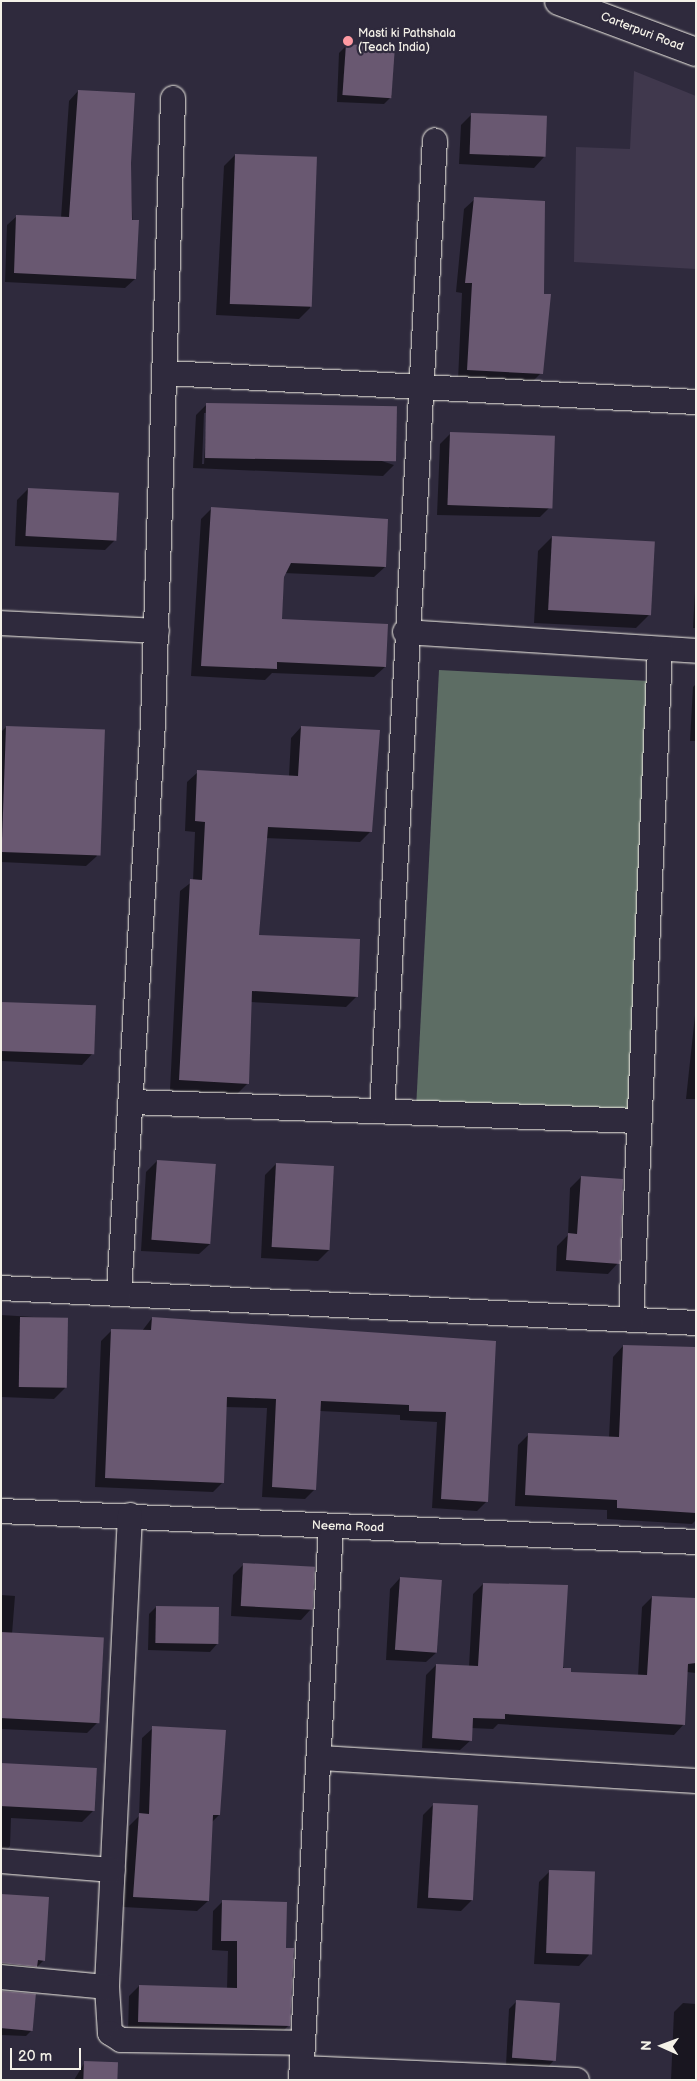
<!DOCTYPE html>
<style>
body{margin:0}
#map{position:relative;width:697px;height:2081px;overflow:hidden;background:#2f2a3d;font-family:"Balsamiq Sans",sans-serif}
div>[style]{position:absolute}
.built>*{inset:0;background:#40384d}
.green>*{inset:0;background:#5d6d64;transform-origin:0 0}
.shadow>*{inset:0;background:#0007}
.building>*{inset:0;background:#695871;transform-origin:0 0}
.roads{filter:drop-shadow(0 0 1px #f4f1e8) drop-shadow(0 0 1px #f4f1e8)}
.minor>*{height:24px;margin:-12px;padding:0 12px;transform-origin:12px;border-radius:12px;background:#2f2a3d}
.secondary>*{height:28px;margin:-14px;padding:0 14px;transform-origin:14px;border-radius:14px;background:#2f2a3d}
.dots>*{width:14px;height:14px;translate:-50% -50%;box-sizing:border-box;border:2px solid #2f2a3d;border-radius:50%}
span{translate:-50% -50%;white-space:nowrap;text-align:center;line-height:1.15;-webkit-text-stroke:4.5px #2f2a3d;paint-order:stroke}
.street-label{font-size:12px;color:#f4f1e8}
.poi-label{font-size:12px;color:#f4f1e8}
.left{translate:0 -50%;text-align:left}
.frame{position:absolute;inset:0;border:2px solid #f4f1e8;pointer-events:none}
.north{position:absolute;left:637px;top:2021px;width:50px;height:50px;-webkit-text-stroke:4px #2f2a3d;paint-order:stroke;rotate:272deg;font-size:14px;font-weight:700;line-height:20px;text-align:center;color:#f4f1e8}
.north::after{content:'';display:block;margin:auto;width:18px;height:22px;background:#f4f1e8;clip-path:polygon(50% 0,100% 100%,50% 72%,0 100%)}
.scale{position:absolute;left:10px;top:2048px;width:71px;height:22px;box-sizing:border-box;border:2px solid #f4f1e8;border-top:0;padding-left:6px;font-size:15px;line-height:18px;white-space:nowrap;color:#f4f1e8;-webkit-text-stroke:4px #2f2a3d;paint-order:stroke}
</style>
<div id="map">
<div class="built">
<i style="clip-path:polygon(634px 71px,696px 96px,696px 269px,574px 262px,576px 147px,630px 149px)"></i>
</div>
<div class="green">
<i style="left:439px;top:670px;width:216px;height:439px;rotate:3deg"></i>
</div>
<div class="shadow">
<i style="clip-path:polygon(346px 46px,392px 96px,384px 104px,337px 102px,339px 53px)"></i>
<i style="clip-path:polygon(78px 91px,130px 163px,135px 279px,125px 288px,5px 282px,7px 225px,17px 216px,61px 218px,69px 101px)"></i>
<i style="clip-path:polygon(472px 114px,544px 157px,534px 168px,459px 164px,461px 125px)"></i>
<i style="clip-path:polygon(235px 155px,315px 159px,310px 308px,299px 319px,216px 315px,224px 166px)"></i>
<i style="clip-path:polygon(475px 199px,543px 295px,549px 295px,541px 373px,531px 383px,458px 380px,462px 293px,456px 292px,464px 209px)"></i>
<i style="clip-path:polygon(evenodd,207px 404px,394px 465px,383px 476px,193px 468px,196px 415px,207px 404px,204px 413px,207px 413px,204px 464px,202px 464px,204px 413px)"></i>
<i style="clip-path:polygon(451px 433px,551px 506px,540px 517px,437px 515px,440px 444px)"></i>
<i style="clip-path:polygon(28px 489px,116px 539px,105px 550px,15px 546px,17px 500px)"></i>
<i style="clip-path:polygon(211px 509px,385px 567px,374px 577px,284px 573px,281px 620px,385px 667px,374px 677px,272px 673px,265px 680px,191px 676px,201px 519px)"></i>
<i style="clip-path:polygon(552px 537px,650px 614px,636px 628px,534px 623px,538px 551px)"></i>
<i style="clip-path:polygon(696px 573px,696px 628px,693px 628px)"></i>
<i style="clip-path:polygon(696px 684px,696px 741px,690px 741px,693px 687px)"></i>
<i style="clip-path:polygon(6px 727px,97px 856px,86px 866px,1px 862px,1px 732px)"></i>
<i style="clip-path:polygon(301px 727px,370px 832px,360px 842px,265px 838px,258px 936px,357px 996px,346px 1007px,250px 1002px,248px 1083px,237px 1094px,170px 1090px,180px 891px,193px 881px,195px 832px,185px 831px,187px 782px,198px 772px,289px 776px,291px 738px)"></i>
<i style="clip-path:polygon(1px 1003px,92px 1054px,82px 1065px,1px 1061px)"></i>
<i style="clip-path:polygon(696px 1006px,696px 1099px,686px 1099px)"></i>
<i style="clip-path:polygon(157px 1161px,210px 1244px,199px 1254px,141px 1251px,146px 1172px)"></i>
<i style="clip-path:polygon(276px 1164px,333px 1167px,329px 1250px,318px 1261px,261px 1258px,265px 1175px)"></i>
<i style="clip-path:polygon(581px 1177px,618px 1263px,608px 1274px,556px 1271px,557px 1246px,568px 1235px,570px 1188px)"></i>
<i style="clip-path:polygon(1px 1315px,66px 1319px,65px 1388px,54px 1399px,1px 1397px)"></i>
<i style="clip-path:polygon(152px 1318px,495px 1342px,487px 1501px,477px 1511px,432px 1508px,437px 1422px,400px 1420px,400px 1415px,320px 1411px,315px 1489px,305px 1499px,262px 1497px,267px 1408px,225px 1407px,223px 1482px,213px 1492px,95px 1487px,101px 1341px,111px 1331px,142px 1331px)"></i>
<i style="clip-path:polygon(623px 1346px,696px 1349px,696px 1520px,692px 1524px,607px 1519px,607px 1510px,515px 1506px,518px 1445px,529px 1434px,609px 1438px,613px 1357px)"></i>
<i style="clip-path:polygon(244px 1564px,311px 1609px,301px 1620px,231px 1616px,233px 1575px)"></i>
<i style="clip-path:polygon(400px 1578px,437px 1652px,426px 1662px,386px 1660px,390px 1589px)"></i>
<i style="clip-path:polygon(483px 1584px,570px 1674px,638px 1676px,642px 1607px,652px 1597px,696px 1599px,696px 1673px,687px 1672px,684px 1724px,674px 1735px,498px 1724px,493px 1729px,471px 1728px,471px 1740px,460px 1750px,422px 1748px,426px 1675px,436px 1665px,469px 1667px,473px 1594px)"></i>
<i style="clip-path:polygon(1px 1595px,15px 1596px,12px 1634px,97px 1723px,87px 1733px,1px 1729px)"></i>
<i style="clip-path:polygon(156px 1607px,217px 1644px,210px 1652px,148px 1650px,149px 1614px)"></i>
<i style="clip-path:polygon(153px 1728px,219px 1815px,212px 1822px,208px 1901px,197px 1911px,123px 1907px,129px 1826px,139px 1816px,142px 1738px)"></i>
<i style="clip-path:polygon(1px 1763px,93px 1811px,82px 1822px,11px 1818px,10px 1846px,1px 1855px)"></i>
<i style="clip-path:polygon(434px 1804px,472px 1900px,461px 1911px,417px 1908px,423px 1815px)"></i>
<i style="clip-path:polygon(550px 1871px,589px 1955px,579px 1966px,534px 1964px,539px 1882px)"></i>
<i style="clip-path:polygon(1px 1894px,44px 1960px,34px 1970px,1px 1973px)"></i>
<i style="clip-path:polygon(223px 1901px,284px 1949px,289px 2025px,279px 2035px,128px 2032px,129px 1996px,139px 1986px,227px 1989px,228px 1951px,212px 1950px,213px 1911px)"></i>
<i style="clip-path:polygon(1px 1994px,33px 2029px,26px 2036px,1px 2035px)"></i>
<i style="clip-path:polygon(516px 2002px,555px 2059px,548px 2067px,506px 2065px,509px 2009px)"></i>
<i style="clip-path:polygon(683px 2003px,696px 2004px,696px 2080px,671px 2080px,674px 2012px)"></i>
<i style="clip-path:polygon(85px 2062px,116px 2080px,74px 2080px)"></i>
</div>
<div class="building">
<i style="left:346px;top:44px;width:49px;height:51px;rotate:4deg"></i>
<i style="clip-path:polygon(78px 90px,135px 93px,131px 163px,132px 220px,139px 220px,136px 279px,14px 273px,16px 215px,69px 217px)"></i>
<i style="left:471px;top:113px;width:76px;height:41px;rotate:2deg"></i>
<i style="left:235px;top:154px;width:82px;height:150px;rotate:2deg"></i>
<i style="clip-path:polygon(474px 197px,545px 201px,544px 294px,551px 294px,543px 374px,467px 370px,472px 283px,465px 283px)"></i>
<i style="left:206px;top:403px;width:191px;height:55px;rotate:1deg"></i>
<i style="left:450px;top:432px;width:105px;height:73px;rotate:2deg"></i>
<i style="left:28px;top:488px;width:91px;height:48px;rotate:3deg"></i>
<i style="clip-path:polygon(211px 507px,388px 519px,386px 567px,291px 563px,284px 577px,282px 619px,388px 624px,386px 667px,277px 662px,277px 669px,201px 666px)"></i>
<i style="left:552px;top:536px;width:103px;height:74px;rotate:3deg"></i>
<i style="left:6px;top:726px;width:99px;height:126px;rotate:2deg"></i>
<i style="clip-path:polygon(301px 726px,380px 730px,372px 832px,268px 827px,259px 935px,360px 939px,358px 997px,252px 991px,249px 1084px,179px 1080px,190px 879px,202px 880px,205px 822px,195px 821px,197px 770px,298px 776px)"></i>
<i style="left:1px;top:1002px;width:95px;height:49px;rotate:2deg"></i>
<i style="left:157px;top:1160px;width:59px;height:80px;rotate:4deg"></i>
<i style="left:276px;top:1163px;width:58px;height:84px;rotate:3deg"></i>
<i style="clip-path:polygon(581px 1176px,623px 1179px,620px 1264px,566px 1260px,568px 1233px,577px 1234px)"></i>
<i style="left:20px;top:1317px;width:48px;height:70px;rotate:1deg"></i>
<i style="clip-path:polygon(152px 1317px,496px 1341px,488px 1502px,441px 1499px,446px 1412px,409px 1411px,409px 1405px,321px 1401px,316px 1490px,272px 1487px,276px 1399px,227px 1397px,224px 1483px,105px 1478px,111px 1329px,151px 1330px)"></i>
<i style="clip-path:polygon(623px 1345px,696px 1347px,696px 1513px,617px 1508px,617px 1500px,525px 1495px,528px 1433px,619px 1437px)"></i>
<i style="left:243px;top:1563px;width:72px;height:43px;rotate:3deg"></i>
<i style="left:400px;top:1577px;width:42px;height:73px;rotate:4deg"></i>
<i style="clip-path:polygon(483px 1583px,568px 1585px,563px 1668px,571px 1668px,571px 1672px,647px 1675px,652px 1596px,696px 1598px,696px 1663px,688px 1664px,685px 1725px,505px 1714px,505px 1719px,473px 1718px,472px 1741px,432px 1738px,436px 1664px,478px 1666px)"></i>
<i style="left:156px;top:1606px;width:63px;height:37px;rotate:1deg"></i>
<i style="left:1px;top:1632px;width:103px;height:86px;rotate:3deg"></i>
<i style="clip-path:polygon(152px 1726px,226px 1730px,220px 1815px,213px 1815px,209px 1901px,133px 1897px,139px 1813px,149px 1814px)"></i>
<i style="left:1px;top:1763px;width:96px;height:43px;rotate:3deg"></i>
<i style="left:433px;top:1803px;width:45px;height:95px;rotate:3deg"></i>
<i style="left:549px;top:1870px;width:46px;height:83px;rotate:2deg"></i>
<i style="clip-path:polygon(1px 1894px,49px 1897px,45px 1961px,38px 1960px,37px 1967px,1px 1963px)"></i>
<i style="clip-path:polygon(222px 1900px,287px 1902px,286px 1948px,294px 1948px,290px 2026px,138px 2022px,139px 1985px,237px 1988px,237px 1941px,221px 1941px)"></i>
<i style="left:1px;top:1991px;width:35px;height:37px;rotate:5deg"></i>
<i style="left:516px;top:2000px;width:44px;height:58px;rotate:4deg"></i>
<i style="left:84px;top:2061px;width:34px;height:19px;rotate:2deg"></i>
</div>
<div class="roads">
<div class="minor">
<i style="left:167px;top:373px;width:530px;rotate:3.14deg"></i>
<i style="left:1px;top:623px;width:156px;rotate:2.9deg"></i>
<i style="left:405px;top:632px;width:292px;rotate:3.7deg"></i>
<i style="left:132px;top:1102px;width:505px;rotate:2.15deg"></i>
<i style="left:382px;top:1111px;width:972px;rotate:-86.88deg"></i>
<i style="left:1px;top:1288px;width:696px;rotate:2.88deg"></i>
<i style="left:119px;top:1293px;width:572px;rotate:-86.59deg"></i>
<i style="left:153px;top:722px;width:624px;rotate:-88.16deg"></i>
<i style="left:631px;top:1319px;width:670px;rotate:-87.52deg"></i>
<i style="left:1px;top:1511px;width:696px;rotate:2.55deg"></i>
<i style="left:130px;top:1515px;width:473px;rotate:92.8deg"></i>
<i style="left:107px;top:1987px;width:46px;rotate:86.3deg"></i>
<i style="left:110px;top:2033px;width:13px;rotate:32deg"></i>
<i style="left:121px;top:2040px;width:182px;rotate:0.9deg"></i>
<i style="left:321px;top:1758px;width:376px;rotate:3.5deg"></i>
<i style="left:1px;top:1861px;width:112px;rotate:4.6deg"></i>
<i style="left:1px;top:1977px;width:106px;rotate:5.4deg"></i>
<i style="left:302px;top:2068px;width:275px;rotate:2.5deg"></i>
<i style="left:301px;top:2080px;width:555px;rotate:-86.9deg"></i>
</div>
<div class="secondary">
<i style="left:559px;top:1px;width:146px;rotate:20.4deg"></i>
</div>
</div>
<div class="dots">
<i style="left:348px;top:41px;background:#ff9aa2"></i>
</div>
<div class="street-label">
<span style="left:642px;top:32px;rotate:21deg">Carterpuri Road</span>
<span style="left:348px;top:1527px;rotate:2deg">Neema Road</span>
</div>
<div class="poi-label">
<span class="left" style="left:358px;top:41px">Masti ki Pathshala<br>(Teach India)</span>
</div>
<div class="frame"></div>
<div class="north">N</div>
<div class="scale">20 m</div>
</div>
